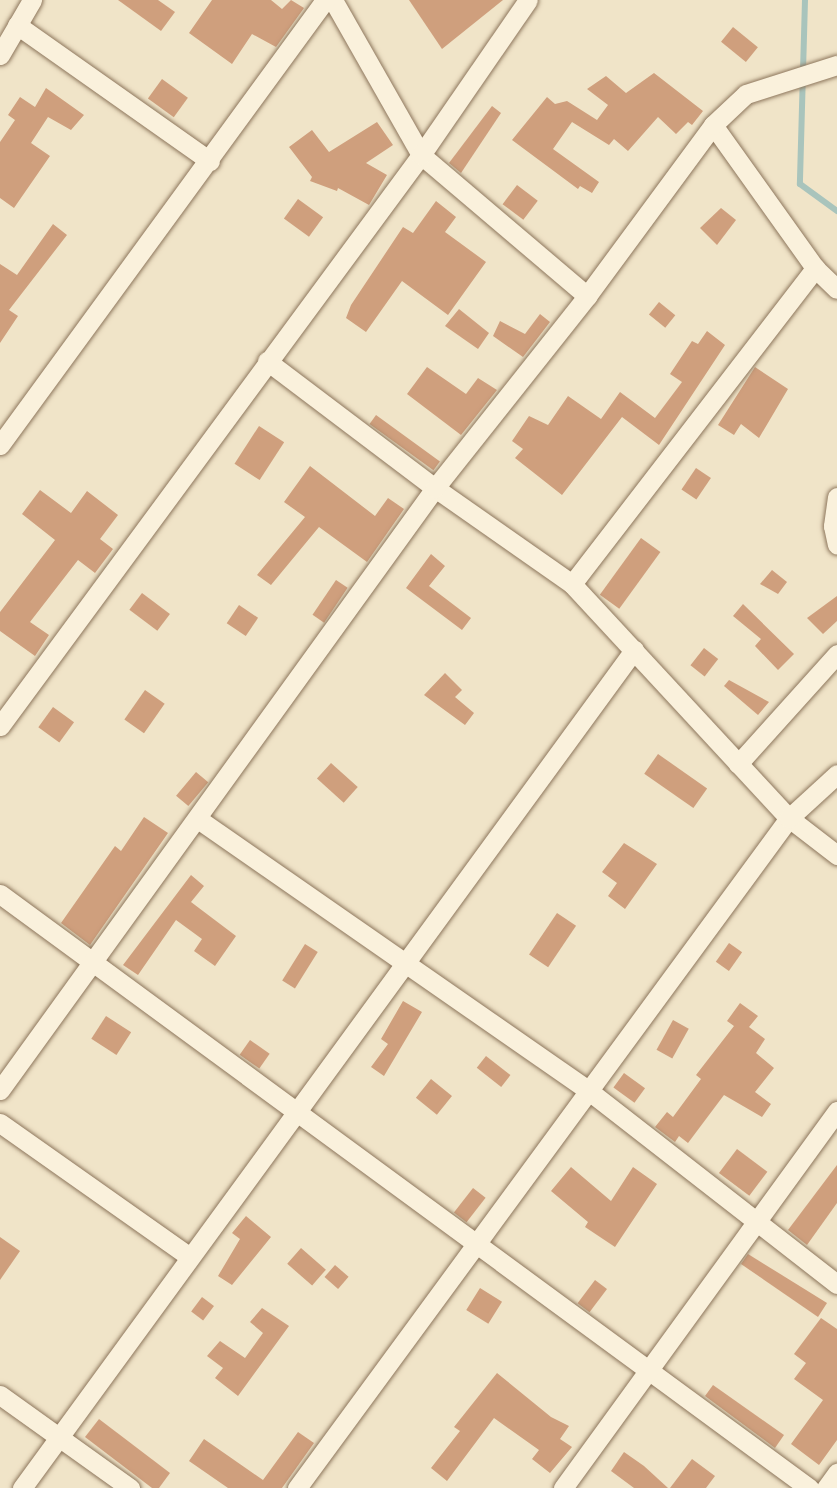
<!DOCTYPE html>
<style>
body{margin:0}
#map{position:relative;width:837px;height:1488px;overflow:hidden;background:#f0e4c8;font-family:"Zilla Slab",serif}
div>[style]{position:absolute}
.stream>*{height:6px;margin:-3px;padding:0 3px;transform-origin:3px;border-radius:3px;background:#a9c4bc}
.building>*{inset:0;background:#cf9f7d;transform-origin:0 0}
.roads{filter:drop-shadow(0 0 2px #8d765c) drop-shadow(0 0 2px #8d765c)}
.minor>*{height:19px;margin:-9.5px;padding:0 9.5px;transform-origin:9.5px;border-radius:9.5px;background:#faf1dc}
span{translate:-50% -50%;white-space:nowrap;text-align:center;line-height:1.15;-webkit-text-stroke:5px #f7eed8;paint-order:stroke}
</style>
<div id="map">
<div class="stream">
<i style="left:805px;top:0;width:184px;rotate:91.6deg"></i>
<i style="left:800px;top:184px;width:46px;rotate:36.1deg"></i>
</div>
<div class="building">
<i style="clip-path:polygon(118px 0,158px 0,175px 12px,161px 31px)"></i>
<i style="clip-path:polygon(212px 0,271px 0,282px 9px,291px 0,304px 8px,276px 47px,252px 34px,232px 64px,189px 33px)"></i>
<i style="clip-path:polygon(409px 0,503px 0,442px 49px)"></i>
<i style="left:733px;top:27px;width:32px;height:19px;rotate:39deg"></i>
<i style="clip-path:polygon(654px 73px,703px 111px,692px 125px,688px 122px,676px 134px,658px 117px,628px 151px,614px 139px,609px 145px,572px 122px,553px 149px,599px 182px,592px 193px,580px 186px,578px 189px,512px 140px,547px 97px,555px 104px,567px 101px,597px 120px,608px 105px,587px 89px,606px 76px,626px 93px)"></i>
<i style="left:162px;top:79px;width:32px;height:24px;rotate:36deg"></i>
<i style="clip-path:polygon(46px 88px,84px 115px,71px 130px,48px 117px,31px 143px,50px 156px,14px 208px,0 198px,0 142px,15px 120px,8px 115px,20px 97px,35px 107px)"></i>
<i style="clip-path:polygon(492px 106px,501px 113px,461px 173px,449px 163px)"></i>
<i style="clip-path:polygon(377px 122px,393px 145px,366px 163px,387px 175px,369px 205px,338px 188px,337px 191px,310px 181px,312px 177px,289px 147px,312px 130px,329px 152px)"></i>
<i style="left:517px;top:185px;width:26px;height:24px;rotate:37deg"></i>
<i style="left:298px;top:199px;width:31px;height:24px;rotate:36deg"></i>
<i style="clip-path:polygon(436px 201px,456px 217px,445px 232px,486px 262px,448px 315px,402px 281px,366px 332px,346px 318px,351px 305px,403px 227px,413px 233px)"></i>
<i style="clip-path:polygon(721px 208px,736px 220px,717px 245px,700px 228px)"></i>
<i style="clip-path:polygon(53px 224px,67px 235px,9px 310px,18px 316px,0 343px,0 264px,17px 275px)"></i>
<i style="left:659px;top:302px;width:21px;height:16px;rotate:39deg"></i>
<i style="clip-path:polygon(459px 309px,489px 333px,478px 349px,445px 326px)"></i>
<i style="clip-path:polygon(540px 314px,550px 322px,523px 357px,493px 336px,500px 321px,525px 334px)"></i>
<i style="clip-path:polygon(707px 331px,725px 345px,659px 445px,622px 417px,562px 495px,515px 458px,523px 449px,512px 441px,529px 416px,548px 425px,568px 396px,601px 419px,620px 392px,655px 418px,682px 382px,670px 374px,692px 341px,698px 344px)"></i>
<i style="clip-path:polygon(427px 367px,466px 394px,478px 378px,497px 390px,461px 435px,407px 394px)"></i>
<i style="clip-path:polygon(755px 367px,788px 389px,759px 438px,741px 424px,734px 435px,718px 425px)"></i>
<i style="left:376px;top:415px;width:79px;height:11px;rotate:36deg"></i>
<i style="left:259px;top:426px;width:30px;height:45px;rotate:33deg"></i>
<i style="clip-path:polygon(310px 466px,375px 516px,388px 498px,404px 509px,367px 562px,319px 527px,271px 585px,257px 575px,305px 517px,284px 502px)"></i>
<i style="left:696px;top:468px;width:18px;height:26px;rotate:34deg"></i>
<i style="clip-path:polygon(40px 490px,71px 513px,87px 491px,118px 515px,100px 539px,113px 549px,95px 573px,78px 560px,30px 622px,49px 635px,35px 656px,0 631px,0 612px,55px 540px,22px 514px)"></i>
<i style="left:641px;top:538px;width:24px;height:70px;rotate:36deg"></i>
<i style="clip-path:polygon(431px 554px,445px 566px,429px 586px,471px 618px,462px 630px,406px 588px)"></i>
<i style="clip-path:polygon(772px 570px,787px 582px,778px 594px,760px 584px)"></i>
<i style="left:336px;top:580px;width:14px;height:42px;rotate:34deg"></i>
<i style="left:142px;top:593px;width:35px;height:21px;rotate:37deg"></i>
<i style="clip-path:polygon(837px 596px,837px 621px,823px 634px,807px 618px)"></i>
<i style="clip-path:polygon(743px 604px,794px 654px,778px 670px,755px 646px,761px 639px,733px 616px)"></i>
<i style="left:239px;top:605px;width:23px;height:22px;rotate:34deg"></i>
<i style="left:704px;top:648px;width:18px;height:22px;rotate:38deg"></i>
<i style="clip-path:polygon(445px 673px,462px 690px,455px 697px,474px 713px,465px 725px,424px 695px)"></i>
<i style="clip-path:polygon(729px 680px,769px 702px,758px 715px,724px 686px)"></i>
<i style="left:145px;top:690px;width:24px;height:36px;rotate:35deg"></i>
<i style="left:53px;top:707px;width:26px;height:25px;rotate:36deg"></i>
<i style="left:658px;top:754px;width:60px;height:24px;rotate:35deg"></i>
<i style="left:331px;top:763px;width:36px;height:21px;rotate:42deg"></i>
<i style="left:196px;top:772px;width:16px;height:31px;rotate:40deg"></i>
<i style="clip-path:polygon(144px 817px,168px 833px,90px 945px,61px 923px,115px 846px,121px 851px)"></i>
<i style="clip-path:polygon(624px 843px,657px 864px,625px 909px,608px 896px,617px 883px,602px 872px)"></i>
<i style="clip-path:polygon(191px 875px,204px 886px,191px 902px,236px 936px,215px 966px,194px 951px,202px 939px,176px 920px,138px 975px,123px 965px)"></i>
<i style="left:557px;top:913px;width:23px;height:50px;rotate:34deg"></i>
<i style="left:729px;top:943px;width:16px;height:23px;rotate:35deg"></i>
<i style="left:305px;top:944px;width:15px;height:43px;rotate:32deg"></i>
<i style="clip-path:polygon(403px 1001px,422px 1012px,384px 1076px,371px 1067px,388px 1044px,381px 1039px)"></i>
<i style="clip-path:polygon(740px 1003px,758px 1016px,749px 1027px,765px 1039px,756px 1053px,774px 1068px,755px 1092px,771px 1104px,762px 1117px,724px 1095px,688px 1143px,679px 1136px,675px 1142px,655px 1127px,667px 1112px,673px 1117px,701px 1079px,696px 1075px,734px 1026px,727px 1021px)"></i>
<i style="left:106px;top:1016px;width:30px;height:27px;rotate:33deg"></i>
<i style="left:673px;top:1020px;width:18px;height:34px;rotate:29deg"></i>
<i style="left:250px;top:1040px;width:24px;height:18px;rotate:35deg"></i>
<i style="left:486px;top:1056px;width:31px;height:15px;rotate:38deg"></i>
<i style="left:624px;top:1073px;width:26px;height:18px;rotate:36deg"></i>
<i style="left:431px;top:1079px;width:27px;height:24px;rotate:39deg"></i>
<i style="left:737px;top:1149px;width:38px;height:30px;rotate:37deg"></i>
<i style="clip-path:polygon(837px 1165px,837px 1203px,807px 1245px,788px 1230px)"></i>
<i style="clip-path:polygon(571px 1167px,611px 1201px,633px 1167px,657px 1184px,615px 1247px,585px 1227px,588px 1222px,551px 1191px)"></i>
<i style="left:473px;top:1188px;width:16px;height:31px;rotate:38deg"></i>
<i style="clip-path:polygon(246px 1216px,271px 1237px,232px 1285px,218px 1276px,240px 1239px,232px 1233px)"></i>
<i style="clip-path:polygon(0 1237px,20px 1251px,0 1280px)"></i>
<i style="left:301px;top:1248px;width:33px;height:21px;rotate:41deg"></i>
<i style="clip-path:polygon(748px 1254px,827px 1303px,818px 1317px,741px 1264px)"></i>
<i style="left:335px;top:1265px;width:18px;height:16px;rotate:41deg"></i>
<i style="left:595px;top:1280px;width:15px;height:29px;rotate:37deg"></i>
<i style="left:480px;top:1288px;width:26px;height:26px;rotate:32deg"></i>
<i style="left:202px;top:1297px;width:15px;height:18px;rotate:37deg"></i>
<i style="clip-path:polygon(262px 1308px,289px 1326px,238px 1396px,215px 1378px,223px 1368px,207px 1356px,220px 1341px,245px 1358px,263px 1333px,250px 1322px)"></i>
<i style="clip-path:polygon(821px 1318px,837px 1329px,837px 1440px,819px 1465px,791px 1444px,823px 1400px,794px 1379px,806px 1363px,794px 1354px)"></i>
<i style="clip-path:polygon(497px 1373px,551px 1417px,569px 1426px,560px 1439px,572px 1447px,550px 1473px,532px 1459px,539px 1450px,494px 1418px,447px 1481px,431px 1468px,460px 1431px,454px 1427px)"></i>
<i style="clip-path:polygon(713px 1385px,784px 1435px,775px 1448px,705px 1396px)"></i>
<i style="clip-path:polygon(99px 1419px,170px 1473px,159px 1488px,152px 1488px,85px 1437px)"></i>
<i style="clip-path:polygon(298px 1432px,314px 1443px,282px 1488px,228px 1488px,189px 1461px,204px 1439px,263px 1480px)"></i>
<i style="clip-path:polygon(624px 1452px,644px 1466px,668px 1488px,634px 1488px,611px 1471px)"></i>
<i style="clip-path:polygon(692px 1459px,715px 1476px,706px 1488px,670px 1488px)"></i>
</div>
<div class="roads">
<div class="minor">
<i style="left:333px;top:0;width:178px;rotate:60.4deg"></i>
<i style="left:421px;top:155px;width:218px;rotate:40.3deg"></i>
<i style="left:17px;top:25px;width:236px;rotate:35.2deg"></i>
<i style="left:0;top:55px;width:64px;rotate:-59.8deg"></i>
<i style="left:713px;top:125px;width:176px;rotate:54.5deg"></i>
<i style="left:815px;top:268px;width:30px;rotate:44deg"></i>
<i style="left:267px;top:361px;width:211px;rotate:37.1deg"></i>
<i style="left:435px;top:488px;width:167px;rotate:35deg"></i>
<i style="left:572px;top:584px;width:319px;rotate:47.2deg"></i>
<i style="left:789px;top:818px;width:61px;rotate:37.6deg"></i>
<i style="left:0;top:445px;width:551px;rotate:-53.86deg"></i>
<i style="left:837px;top:497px;width:29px;rotate:98deg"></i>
<i style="left:833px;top:526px;width:19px;rotate:78deg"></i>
<i style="left:572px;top:584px;width:399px;rotate:-52.4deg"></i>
<i style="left:0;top:726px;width:709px;rotate:-53.6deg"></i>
<i style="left:421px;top:155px;width:188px;rotate:-55.4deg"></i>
<i style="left:738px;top:764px;width:148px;rotate:-48deg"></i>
<i style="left:198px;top:819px;width:476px;rotate:34.8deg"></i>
<i style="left:589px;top:1091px;width:314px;rotate:37.9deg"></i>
<i style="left:0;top:894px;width:1004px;rotate:36.29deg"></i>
<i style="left:0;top:1090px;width:743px;rotate:-54.15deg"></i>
<i style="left:435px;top:488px;width:245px;rotate:-51.6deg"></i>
<i style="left:587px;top:296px;width:212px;rotate:-53.6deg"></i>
<i style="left:713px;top:125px;width:45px;rotate:-43.2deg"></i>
<i style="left:746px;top:94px;width:96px;rotate:-17.7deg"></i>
<i style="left:0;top:1123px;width:232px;rotate:35.2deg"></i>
<i style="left:0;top:1395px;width:160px;rotate:35.6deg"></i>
<i style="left:22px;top:1488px;width:1038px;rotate:-53.86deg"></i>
<i style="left:297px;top:1488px;width:831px;rotate:-53.71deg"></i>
<i style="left:789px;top:818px;width:65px;rotate:-42.5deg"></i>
<i style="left:563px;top:1488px;width:466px;rotate:-54deg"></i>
<i style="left:826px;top:1488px;width:19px;rotate:-54deg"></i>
</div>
</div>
</div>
